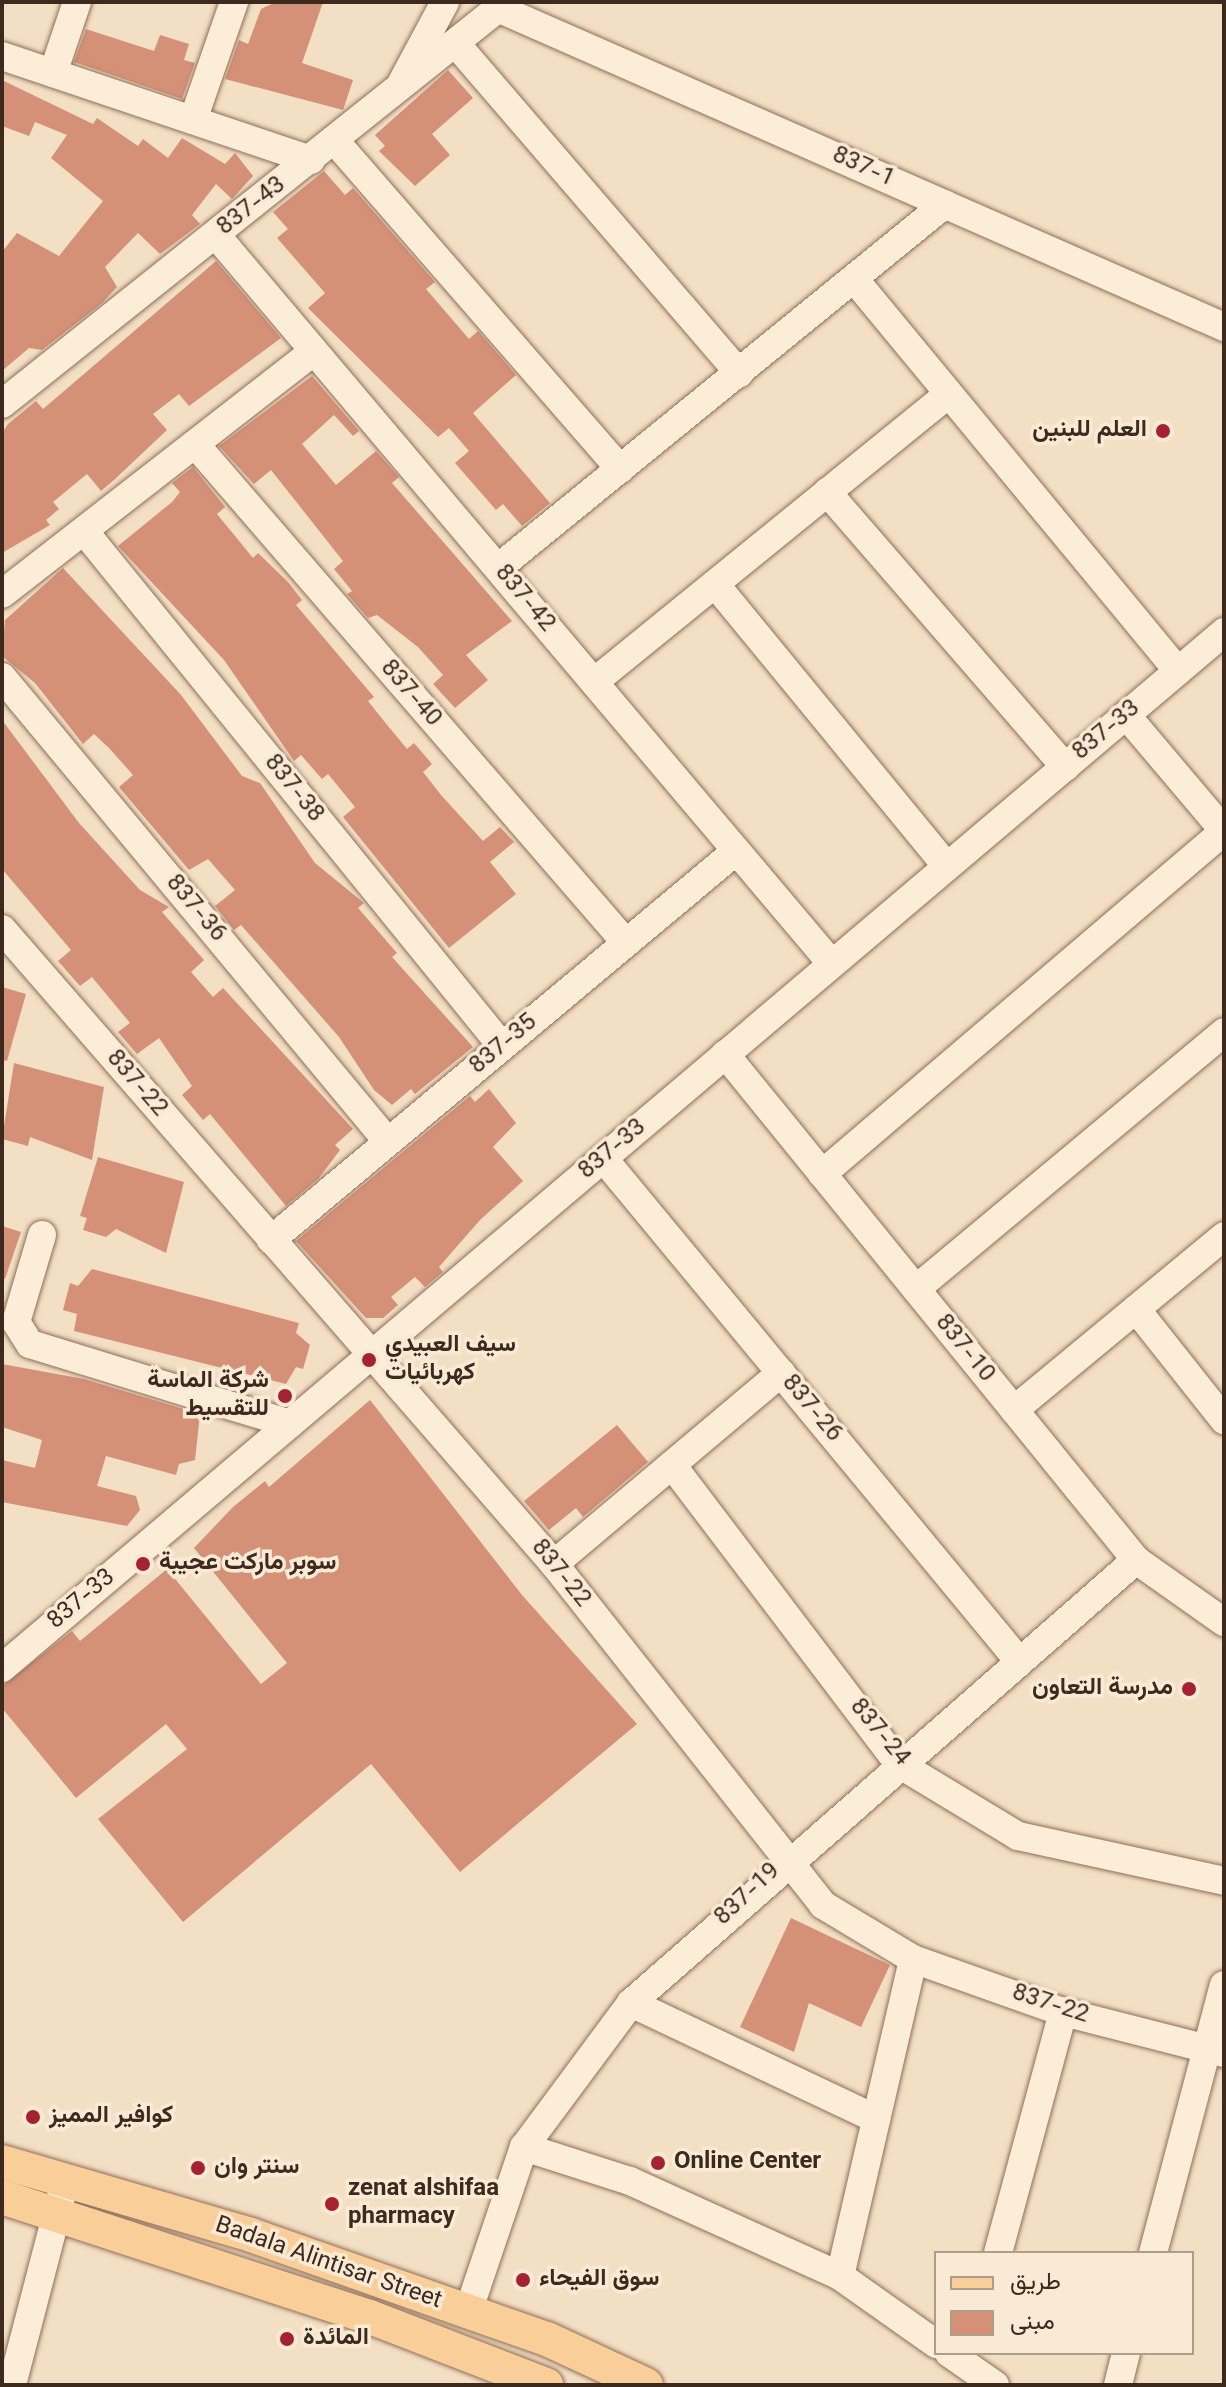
<!DOCTYPE html>
<meta charset="utf-8">
<style>
body{margin:0}
#map{position:relative;width:1226px;height:2387px;overflow:hidden;background:#f3dfc4;font-family:Georgia,Vazirmatn,serif}
div>[style]{position:absolute}
.building>*{inset:0;background:#d49177}
.roads{filter:drop-shadow(0 0 2px #906e58) drop-shadow(0 0 2px #906e58)}
.minor>*{height:28px;margin:-14px;padding:0 14px;transform-origin:14px;border-radius:14px;background:#fcedd9}
.major>*{height:34px;margin:-17px;padding:0 17px;transform-origin:17px;border-radius:17px;background:#f9ce99}
.dots>*{width:22px;height:22px;translate:-50% -50%;box-sizing:border-box;border:4px solid #f9ead5;border-radius:50%}
span{translate:-50% -50%;white-space:nowrap;text-align:center;line-height:1.15;-webkit-text-stroke:7px #f9ead5;paint-order:stroke}
.street-label{font-size:24px;color:#3e291e}
.poi-label{font-size:24px;color:#3e291e;font-weight:700}
.right{translate:-100% -50%;text-align:right}
.left{translate:0 -50%;text-align:left}
.frame{position:absolute;inset:0;border:4px solid #3e291e;pointer-events:none}
.legend{position:absolute;left:934px;top:2251px;width:260px;height:104px;box-sizing:border-box;background:#f9ead5;border:2px solid #ae9d8c;margin:0;padding:10px 14px;list-style:none;font-size:24px;color:#3e291e}
.legend li{display:flex;align-items:center;gap:16px;height:40px}
.legend b{width:40px;border:2px solid #ae9d8c}
</style>
<div id="map">
<div class="building">
<i style="clip-path:polygon(276px 2px,323px 2px,302px 63px,353px 80px,343px 110px,225px 79px,239px 40px,248px 44px,261px 9px)"></i>
<i style="clip-path:polygon(86px 29px,154px 51px,160px 35px,189px 44px,184px 60px,195px 63px,182px 99px,74px 62px)"></i>
<i style="clip-path:polygon(448px 70px,473px 98px,432px 134px,450px 155px,415px 186px,379px 151px,385px 146px,375px 135px)"></i>
<i style="clip-path:polygon(2px 80px,93px 124px,97px 118px,138px 146px,143px 139px,168px 158px,182px 138px,225px 164px,235px 153px,253px 176px,232px 199px,216px 184px,192px 215px,200px 224px,160px 254px,138px 233px,105px 267px,117px 287px,102px 303px,42px 350px,29px 348px,2px 371px,2px 252px,17px 233px,59px 256px,103px 201px,51px 158px,67px 135px,35px 122px,29px 136px,2px 126px)"></i>
<i style="clip-path:polygon(324px 171px,345px 195px,353px 188px,435px 282px,426px 289px,469px 339px,478px 331px,516px 375px,473px 413px,550px 503px,522px 526px,503px 504px,496px 510px,455px 463px,469px 451px,449px 428px,438px 437px,308px 308px,325px 293px,277px 238px,288px 229px,273px 212px)"></i>
<i style="clip-path:polygon(216px 261px,281px 338px,189px 406px,179px 394px,153px 414px,167px 430px,115px 479px,101px 491px,87px 474px,53px 502px,59px 509px,46px 520px,50px 525px,2px 553px,2px 433px,8px 424px,36px 401px,43px 409px)"></i>
<i style="clip-path:polygon(312px 376px,359px 431px,353px 436px,334px 415px,302px 444px,336px 485px,376px 451px,399px 477px,392px 483px,512px 621px,466px 655px,488px 680px,455px 708px,433px 684px,443px 675px,418px 647px,377px 615px,368px 618px,347px 594px,352px 591px,334px 569px,343px 561px,271px 470px,254px 484px,219px 446px)"></i>
<i style="clip-path:polygon(193px 467px,225px 507px,217px 514px,253px 558px,258px 553px,288px 582px,302px 600px,296px 605px,374px 697px,368px 701px,379px 715px,407px 749px,414px 743px,432px 764px,423px 772px,441px 795px,483px 841px,500px 827px,514px 842px,490px 862px,516px 894px,449px 948px,343px 817px,355px 807px,328px 774px,322px 779px,301px 755px,294px 761px,224px 660px,118px 546px,172px 502px,180px 492px,172px 483px)"></i>
<i style="clip-path:polygon(63px 568px,181px 695px,242px 776px,260px 783px,315px 863px,364px 903px,358px 908px,397px 953px,392px 957px,473px 1047px,415px 1094px,411px 1089px,392px 1105px,374px 1090px,339px 1037px,241px 925px,234px 930px,215px 906px,235px 890px,208px 859px,189px 870px,119px 787px,133px 775px,109px 748px,94px 734px,83px 744px,35px 683px,2px 656px,5px 620px)"></i>
<i style="clip-path:polygon(2px 720px,79px 823px,140px 890px,169px 907px,162px 912px,204px 960px,191px 972px,213px 997px,223px 988px,353px 1129px,335px 1145px,340px 1150px,319px 1178px,286px 1206px,210px 1114px,203px 1120px,182px 1095px,192px 1086px,159px 1038px,137px 1054px,118px 1032px,130px 1023px,92px 977px,80px 986px,58px 961px,71px 950px,2px 869px)"></i>
<i style="clip-path:polygon(2px 987px,26px 994px,7px 1061px,2px 1060px)"></i>
<i style="clip-path:polygon(14px 1063px,104px 1087px,92px 1160px,30px 1137px,28px 1146px,2px 1139px)"></i>
<i style="clip-path:polygon(489px 1089px,516px 1123px,493px 1147px,523px 1181px,480px 1220px,439px 1267px,443px 1272px,425px 1287px,415px 1277px,391px 1297px,398px 1305px,383px 1318px,366px 1318px,296px 1241px,470px 1096px,475px 1102px)"></i>
<i style="clip-path:polygon(98px 1157px,184px 1182px,166px 1253px,116px 1229px,106px 1237px,83px 1230px,87px 1218px,80px 1216px)"></i>
<i style="clip-path:polygon(2px 1226px,21px 1232px,5px 1279px,2px 1278px)"></i>
<i style="clip-path:polygon(92px 1269px,299px 1323px,296px 1333px,310px 1345px,303px 1369px,296px 1367px,286px 1384px,74px 1331px,77px 1314px,63px 1310px,70px 1283px,78px 1286px)"></i>
<i style="clip-path:polygon(2px 1364px,84px 1379px,200px 1414px,195px 1460px,179px 1464px,176px 1475px,106px 1456px,97px 1486px,136px 1496px,140px 1510px,127px 1526px,2px 1502px,2px 1460px,35px 1468px,42px 1440px,2px 1427px)"></i>
<i style="clip-path:polygon(370px 1400px,522px 1595px,637px 1724px,460px 1872px,371px 1764px,183px 1922px,98px 1819px,187px 1749px,166px 1724px,76px 1798px,2px 1708px,2px 1686px,72px 1631px,80px 1641px,167px 1569px,261px 1684px,287px 1663px,194px 1548px,233px 1507px,265px 1481px,269px 1487px)"></i>
<i style="clip-path:polygon(617px 1425px,648px 1462px,583px 1517px,576px 1508px,549px 1530px,524px 1501px)"></i>
<i style="clip-path:polygon(791px 1918px,890px 1965px,861px 2027px,809px 2003px,794px 2052px,740px 2027px)"></i>
</div>
<div class="roads">
<div class="minor">
<i style="left:502px;top:10px;width:789px;rotate:23.7deg"></i>
<i style="left:457px;top:45px;width:433px;rotate:49.3deg"></i>
<i style="left:2px;top:56px;width:326px;rotate:18.6deg"></i>
<i style="left:53px;top:73px;width:75px;rotate:-71.3deg"></i>
<i style="left:402px;top:82px;width:91px;rotate:-61.7deg"></i>
<i style="left:193px;top:120px;width:125px;rotate:-70.8deg"></i>
<i style="left:335px;top:141px;width:435px;rotate:49deg"></i>
<i style="left:216px;top:235px;width:954px;rotate:49.8deg"></i>
<i style="left:855px;top:280px;width:507px;rotate:50.44deg"></i>
<i style="left:2px;top:404px;width:645px;rotate:-38.58deg"></i>
<i style="left:195px;top:444px;width:659px;rotate:49.18deg"></i>
<i style="left:827px;top:492px;width:364px;rotate:49.1deg"></i>
<i style="left:84px;top:531px;width:663px;rotate:50.94deg"></i>
<i style="left:498px;top:568px;width:576px;rotate:-39.16deg"></i>
<i style="left:715px;top:584px;width:365px;rotate:50.6deg"></i>
<i style="left:2px;top:594px;width:395px;rotate:-37.9deg"></i>
<i style="left:2px;top:677px;width:604px;rotate:50.3deg"></i>
<i style="left:594px;top:682px;width:457px;rotate:-39.1deg"></i>
<i style="left:1126px;top:715px;width:152px;rotate:49.8deg"></i>
<i style="left:2px;top:929px;width:841px;rotate:49deg"></i>
<i style="left:554px;top:1564px;width:434px;rotate:51.7deg"></i>
<i style="left:823px;top:1905px;width:105px;rotate:31deg"></i>
<i style="left:913px;top:1959px;width:159px;rotate:19.5deg"></i>
<i style="left:1063px;top:2012px;width:166px;rotate:14.3deg"></i>
<i style="left:725px;top:1054px;width:652px;rotate:50.91deg"></i>
<i style="left:1136px;top:1560px;width:108px;rotate:35.2deg"></i>
<i style="left:603px;top:1158px;width:653px;rotate:50.41deg"></i>
<i style="left:822px;top:1174px;width:528px;rotate:-40.47deg"></i>
<i style="left:42px;top:1235px;width:91px;rotate:106.6deg"></i>
<i style="left:16px;top:1322px;width:26px;rotate:58deg"></i>
<i style="left:30px;top:1344px;width:272px;rotate:17.1deg"></i>
<i style="left:271px;top:1240px;width:606px;rotate:-39.91deg"></i>
<i style="left:916px;top:1289px;width:401px;rotate:-39.8deg"></i>
<i style="left:1136px;top:1309px;width:142px;rotate:51.6deg"></i>
<i style="left:1014px;top:1410px;width:273px;rotate:-39.6deg"></i>
<i style="left:672px;top:1465px;width:375px;rotate:52.8deg"></i>
<i style="left:899px;top:1764px;width:139px;rotate:31.2deg"></i>
<i style="left:1018px;top:1836px;width:211px;rotate:12.3deg"></i>
<i style="left:554px;top:1564px;width:297px;rotate:-40.1deg"></i>
<i style="left:2px;top:1668px;width:1602px;rotate:-40.29deg"></i>
<i style="left:631px;top:2003px;width:271px;rotate:25.3deg"></i>
<i style="left:524px;top:2147px;width:111px;rotate:17.8deg"></i>
<i style="left:630px;top:2181px;width:230px;rotate:24.3deg"></i>
<i style="left:840px;top:2276px;width:118px;rotate:35.3deg"></i>
<i style="left:998px;top:2253px;width:250px;rotate:-74.9deg"></i>
<i style="left:1153px;top:2253px;width:277px;rotate:-75.2deg"></i>
<i style="left:840px;top:2276px;width:325px;rotate:-77deg"></i>
<i style="left:468px;top:2312px;width:174px;rotate:-71.3deg"></i>
<i style="left:524px;top:2147px;width:179px;rotate:-53.4deg"></i>
<i style="left:631px;top:2003px;width:672px;rotate:-41.26deg"></i>
<i style="left:949px;top:2353px;width:56px;rotate:34.8deg"></i>
<i style="left:12px;top:2385px;width:194px;rotate:-75.4deg"></i>
<i style="left:1118px;top:2385px;width:33px;rotate:-76deg"></i>
</div>
<div class="major">
<i style="left:2px;top:2162px;width:259px;rotate:16.3deg"></i>
<i style="left:251px;top:2235px;width:314px;rotate:19.4deg"></i>
<i style="left:547px;top:2339px;width:109px;rotate:24.9deg"></i>
<i style="left:2px;top:2197px;width:387px;rotate:18.1deg"></i>
<i style="left:370px;top:2317px;width:189px;rotate:21.1deg"></i>
</div>
</div>
<div class="dots">
<i style="left:1163px;top:431px;background:#a52235"></i>
<i style="left:369px;top:1360px;background:#a52235"></i>
<i style="left:285px;top:1396px;background:#a52235"></i>
<i style="left:143px;top:1564px;background:#a52235"></i>
<i style="left:1189px;top:1689px;background:#a52235"></i>
<i style="left:33px;top:2117px;background:#a52235"></i>
<i style="left:658px;top:2163px;background:#a52235"></i>
<i style="left:198px;top:2168px;background:#a52235"></i>
<i style="left:332px;top:2204px;background:#a52235"></i>
<i style="left:523px;top:2280px;background:#a52235"></i>
<i style="left:287px;top:2339px;background:#a52235"></i>
</div>
<div class="street-label">
<span style="left:863px;top:168px;rotate:24deg">837-1</span>
<span style="left:252px;top:207px;rotate:-38deg">837-43</span>
<span style="left:524px;top:599px;rotate:50deg">837-42</span>
<span style="left:410px;top:694px;rotate:49deg">837-40</span>
<span style="left:1107px;top:731px;rotate:-40deg">837-33</span>
<span style="left:293px;top:789px;rotate:51deg">837-38</span>
<span style="left:195px;top:909px;rotate:50deg">837-36</span>
<span style="left:504px;top:1045px;rotate:-40deg">837-35</span>
<span style="left:136px;top:1084px;rotate:49deg">837-22</span>
<span style="left:613px;top:1150px;rotate:-40deg">837-33</span>
<span style="left:964px;top:1349px;rotate:51deg">837-10</span>
<span style="left:811px;top:1409px;rotate:50deg">837-26</span>
<span style="left:560px;top:1574px;rotate:51deg">837-22</span>
<span style="left:82px;top:1600px;rotate:-40deg">837-33</span>
<span style="left:879px;top:1733px;rotate:50deg">837-24</span>
<span style="left:748px;top:1895px;rotate:-43deg">837-19</span>
<span style="left:1050px;top:2005px;rotate:18deg">837-22</span>
<span style="left:328px;top:2264px;rotate:19deg">Badala Alintisar Street</span>
</div>
<div class="poi-label">
<span class="right" style="left:1147px;top:431px">العلم للبنين</span>
<span class="left" style="left:385px;top:1360px">سيف العبيدي<br>كهربائيات</span>
<span class="right" style="left:269px;top:1396px">شركة الماسة<br>للتقسيط</span>
<span class="left" style="left:159px;top:1564px">سوبر ماركت عجيبة</span>
<span class="right" style="left:1173px;top:1689px">مدرسة التعاون</span>
<span class="left" style="left:49px;top:2117px">كوافير المميز</span>
<span class="left" style="left:674px;top:2163px">Online Center</span>
<span class="left" style="left:214px;top:2168px">سنتر وان</span>
<span class="left" style="left:348px;top:2204px">zenat alshifaa<br>pharmacy</span>
<span class="left" style="left:539px;top:2280px">سوق الفيحاء</span>
<span class="left" style="left:303px;top:2339px">المائدة</span>
</div>
<div class="frame"></div>
<ul class="legend">
<li><b style="height:10px;background:#f9ce99"></b>طريق</li>
<li><b style="height:22px;background:#d49177"></b>مبنى</li>
</ul>
</div>
